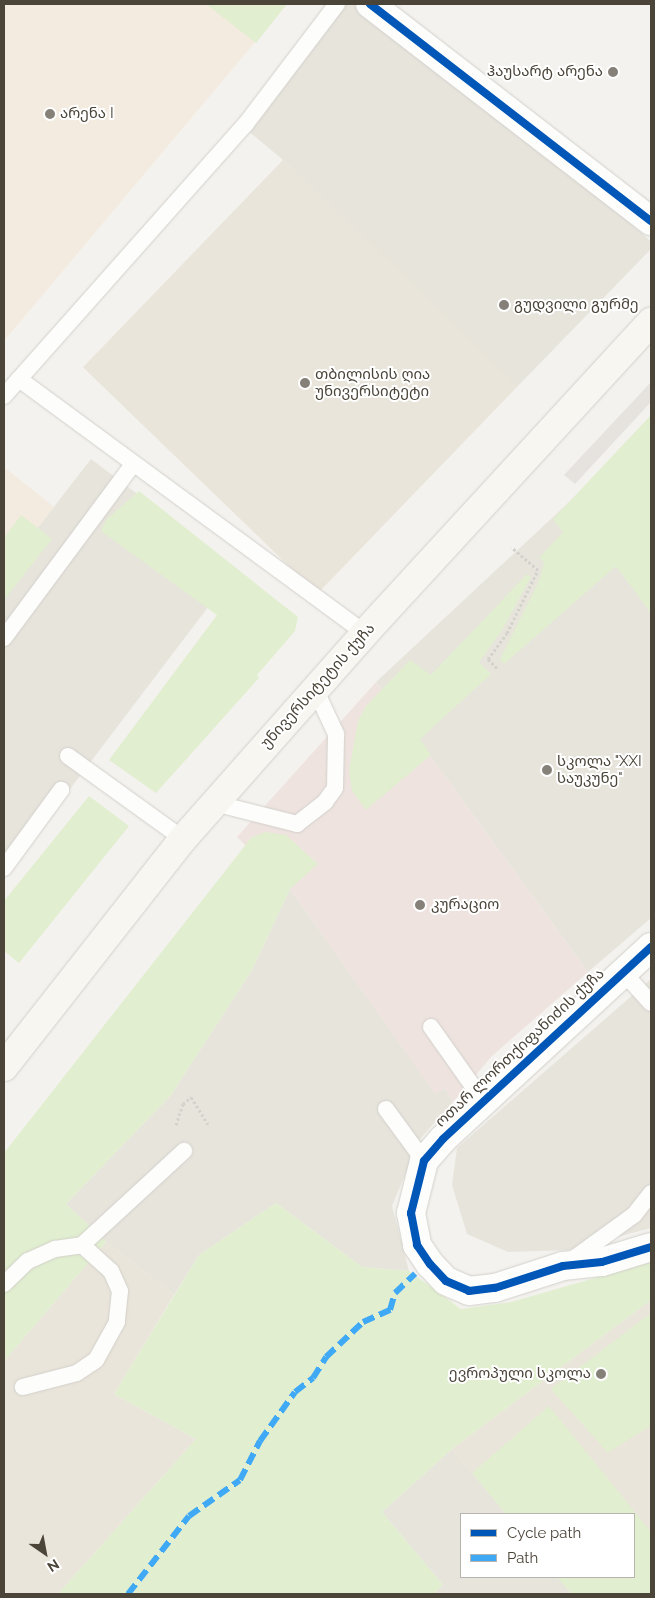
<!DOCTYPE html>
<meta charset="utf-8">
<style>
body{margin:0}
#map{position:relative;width:655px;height:1598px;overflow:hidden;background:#f4f2ee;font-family:Raleway,"Noto Sans Georgian",sans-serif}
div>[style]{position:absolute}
.residential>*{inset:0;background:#e7e4dc}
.commercial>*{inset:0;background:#f3ebdf}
.education>*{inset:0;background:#eae5da;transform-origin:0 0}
.medical>*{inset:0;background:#eee3df}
.green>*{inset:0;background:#e1eecf}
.parking>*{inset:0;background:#e6e3df}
.path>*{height:3px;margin-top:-1.5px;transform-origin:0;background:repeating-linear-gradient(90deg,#d3d2cc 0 2.5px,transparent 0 5px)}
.roads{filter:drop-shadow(0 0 1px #d2d0cb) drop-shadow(0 0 1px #d2d0cb)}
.service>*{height:16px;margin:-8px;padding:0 8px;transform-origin:8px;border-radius:8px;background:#fdfdfc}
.minor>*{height:28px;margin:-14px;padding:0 14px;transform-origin:14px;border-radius:14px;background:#fdfdfc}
.secondary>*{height:28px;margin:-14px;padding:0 14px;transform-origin:14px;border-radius:14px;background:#f7f6f1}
.quiet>*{height:6px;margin-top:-3px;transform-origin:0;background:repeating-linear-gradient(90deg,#3fa9f5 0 12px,transparent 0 18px)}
.cycleway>*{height:8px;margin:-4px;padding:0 4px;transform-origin:4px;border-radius:4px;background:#0057b8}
.dots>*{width:14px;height:14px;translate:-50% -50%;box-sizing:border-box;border:2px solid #fff;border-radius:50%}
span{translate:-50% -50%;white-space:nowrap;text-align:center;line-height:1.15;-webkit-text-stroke:4px #fff;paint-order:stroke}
.poi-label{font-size:15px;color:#4b4439}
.right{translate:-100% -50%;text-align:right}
.left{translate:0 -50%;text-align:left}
.street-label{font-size:15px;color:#4b4439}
.frame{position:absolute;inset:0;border:5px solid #4b4439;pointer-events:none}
.legend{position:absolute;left:460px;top:1513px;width:175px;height:65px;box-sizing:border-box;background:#fff;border:1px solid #b7b4b0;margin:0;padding:6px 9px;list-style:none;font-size:15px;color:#4b4439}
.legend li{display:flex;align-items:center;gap:10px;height:25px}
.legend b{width:25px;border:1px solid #b7b4b0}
.north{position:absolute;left:20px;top:1528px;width:50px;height:50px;-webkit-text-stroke:4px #fff;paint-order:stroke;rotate:147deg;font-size:14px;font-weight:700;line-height:20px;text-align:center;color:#4b4439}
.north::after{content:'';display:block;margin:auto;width:18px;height:22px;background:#4b4439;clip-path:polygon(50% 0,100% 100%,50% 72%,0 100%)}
</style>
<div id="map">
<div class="residential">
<i style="clip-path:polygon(343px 4px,355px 4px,548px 146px,651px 242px,651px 249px,516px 388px,283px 160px,247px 130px)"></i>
<i style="clip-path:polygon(91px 459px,237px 569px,4px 876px,4px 571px)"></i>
<i style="clip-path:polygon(582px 490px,651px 564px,651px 918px,588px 972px,376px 682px)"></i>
<i style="clip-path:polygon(290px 889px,435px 1093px,445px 1088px,453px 1102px,420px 1139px,392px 1206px,409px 1271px,362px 1267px,276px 1203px,199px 1255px,174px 1295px,106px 1242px,66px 1204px,171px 1095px,252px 970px)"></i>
<i style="clip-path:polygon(651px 979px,651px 1228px,569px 1250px,508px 1252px,467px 1234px,452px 1185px,457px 1148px)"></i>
<i style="clip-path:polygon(452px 1449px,506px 1514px,461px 1514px,461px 1577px,557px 1577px,572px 1594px,433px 1594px,443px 1585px,382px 1512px)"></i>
</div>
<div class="commercial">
<i style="clip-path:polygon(4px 4px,287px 4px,4px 341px)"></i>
<i style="clip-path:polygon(4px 467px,54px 507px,4px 571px)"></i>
</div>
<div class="education">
<i style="left:283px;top:160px;width:326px;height:288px;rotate:44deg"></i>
<i style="clip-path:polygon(106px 1242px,174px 1295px,114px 1394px,196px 1439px,58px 1594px,4px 1594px,4px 1361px)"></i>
<i style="clip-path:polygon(651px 1300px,651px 1594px,572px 1594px,557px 1577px,634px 1577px,634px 1514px,506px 1514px,452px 1449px)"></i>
</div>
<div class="medical">
<i style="clip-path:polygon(376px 682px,588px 972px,491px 1057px,453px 1102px,445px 1088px,435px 1094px,290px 889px,237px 837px)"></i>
</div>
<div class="green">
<i style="clip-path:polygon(206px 4px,287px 4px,256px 43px)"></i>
<i style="clip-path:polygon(651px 415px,651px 613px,616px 566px,504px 664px,500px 659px,539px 581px,544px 562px,539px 558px,563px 532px,553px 519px)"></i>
<i style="clip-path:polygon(139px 491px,298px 617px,295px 631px,257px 675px,259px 678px,156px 793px,109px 760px,217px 615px,101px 531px,106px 520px)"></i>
<i style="clip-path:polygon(21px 515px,52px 539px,4px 600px,4px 538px)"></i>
<i style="clip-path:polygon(527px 574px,531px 577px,502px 630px,479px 662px,491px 674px,420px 739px,431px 755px,366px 810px,352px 791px,349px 770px,358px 721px,366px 706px,410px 660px,431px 675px)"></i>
<i style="clip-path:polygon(89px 796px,129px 826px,19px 963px,4px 951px,4px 901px)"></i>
<i style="clip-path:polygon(265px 832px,286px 835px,318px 864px,290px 889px,252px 970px,171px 1095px,66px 1204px,106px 1242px,4px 1361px,4px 1153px,251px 838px)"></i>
<i style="clip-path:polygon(276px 1203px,362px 1267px,409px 1271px,461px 1309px,511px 1302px,651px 1262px,651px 1300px,452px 1449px,382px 1512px,443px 1585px,433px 1594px,58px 1594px,196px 1439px,114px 1394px,199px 1255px)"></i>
<i style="clip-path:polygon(651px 1313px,651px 1425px,608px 1453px,551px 1389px)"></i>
<i style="clip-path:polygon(549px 1406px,651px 1532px,651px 1594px,572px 1594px,557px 1577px,634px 1577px,634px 1514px,506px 1514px,472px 1473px)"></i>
</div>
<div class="parking">
<i style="clip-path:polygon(651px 382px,651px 402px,575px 484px,564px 475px)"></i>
</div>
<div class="path">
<i style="left:497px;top:668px;width:13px;rotate:-135deg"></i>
<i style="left:488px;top:659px;width:32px;rotate:-54deg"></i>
<i style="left:507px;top:633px;width:70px;rotate:-63.8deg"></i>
<i style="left:538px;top:570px;width:35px;rotate:-139deg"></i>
<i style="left:176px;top:1125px;width:22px;rotate:-72deg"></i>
<i style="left:183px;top:1104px;width:11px;rotate:-41deg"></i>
<i style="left:191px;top:1097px;width:32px;rotate:58deg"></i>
</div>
<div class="roads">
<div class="service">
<i style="left:19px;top:379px;width:429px;rotate:36.3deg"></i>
<i style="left:4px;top:396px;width:363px;rotate:-48.4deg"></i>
<i style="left:245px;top:125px;width:152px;rotate:-52.8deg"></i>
<i style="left:4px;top:638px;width:217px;rotate:-53.4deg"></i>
<i style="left:68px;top:756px;width:142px;rotate:35.8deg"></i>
<i style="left:214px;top:803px;width:86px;rotate:14.2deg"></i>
<i style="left:297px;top:824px;width:36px;rotate:-38deg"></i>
<i style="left:325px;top:802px;width:17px;rotate:-54deg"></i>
<i style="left:335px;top:788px;width:54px;rotate:-88.9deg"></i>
<i style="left:336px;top:734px;width:50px;rotate:-115deg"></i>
<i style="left:4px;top:868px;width:97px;rotate:-53.8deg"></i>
<i style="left:622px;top:971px;width:43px;rotate:47.8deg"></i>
<i style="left:431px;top:1027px;width:88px;rotate:54.7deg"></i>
<i style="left:386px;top:1109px;width:64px;rotate:53.8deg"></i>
<i style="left:82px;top:1245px;width:139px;rotate:-42.7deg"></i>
<i style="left:569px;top:1262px;width:80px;rotate:-35.9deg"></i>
<i style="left:634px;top:1215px;width:28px;rotate:-52deg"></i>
<i style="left:4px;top:1284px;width:33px;rotate:-44deg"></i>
<i style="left:28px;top:1261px;width:30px;rotate:-24deg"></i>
<i style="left:55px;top:1249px;width:27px;rotate:-8deg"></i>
<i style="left:82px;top:1245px;width:39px;rotate:42deg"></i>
<i style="left:111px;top:1271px;width:22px;rotate:66deg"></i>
<i style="left:120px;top:1291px;width:31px;rotate:96deg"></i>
<i style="left:117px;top:1322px;width:43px;rotate:118.9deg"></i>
<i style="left:96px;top:1360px;width:23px;rotate:146deg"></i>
<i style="left:77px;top:1373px;width:56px;rotate:165.5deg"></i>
</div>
<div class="minor">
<i style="left:370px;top:4px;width:355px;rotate:37.7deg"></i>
<i style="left:651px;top:947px;width:283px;rotate:137.3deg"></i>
<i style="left:443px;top:1139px;width:29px;rotate:131deg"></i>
<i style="left:424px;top:1161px;width:54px;rotate:104deg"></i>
<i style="left:411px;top:1213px;width:33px;rotate:79deg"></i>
<i style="left:417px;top:1245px;width:23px;rotate:56deg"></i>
<i style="left:430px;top:1264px;width:23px;rotate:47deg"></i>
<i style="left:446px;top:1281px;width:25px;rotate:23deg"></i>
<i style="left:469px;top:1291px;width:26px;rotate:-7deg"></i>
<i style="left:495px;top:1288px;width:71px;rotate:-17.9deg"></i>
<i style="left:563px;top:1266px;width:39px;rotate:-6deg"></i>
<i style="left:602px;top:1262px;width:51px;rotate:-17deg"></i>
</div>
<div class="secondary">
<i style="left:4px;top:1067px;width:290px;rotate:-51.9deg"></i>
<i style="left:183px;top:839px;width:275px;rotate:-48.5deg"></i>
<i style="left:365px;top:633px;width:423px;rotate:-47.4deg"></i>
</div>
</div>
<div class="quiet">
<i style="left:128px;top:1594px;width:99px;rotate:-52deg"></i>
<i style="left:189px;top:1516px;width:62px;rotate:-35.2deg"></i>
<i style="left:240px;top:1480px;width:44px;rotate:-62.9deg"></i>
<i style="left:260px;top:1441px;width:60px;rotate:-54.5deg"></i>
<i style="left:295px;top:1392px;width:23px;rotate:-38deg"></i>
<i style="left:313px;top:1378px;width:25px;rotate:-58deg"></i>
<i style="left:326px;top:1357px;width:51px;rotate:-43.4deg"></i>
<i style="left:363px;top:1322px;width:30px;rotate:-24deg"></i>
<i style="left:390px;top:1310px;width:18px;rotate:-74deg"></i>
<i style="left:395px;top:1293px;width:28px;rotate:-44deg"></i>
</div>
<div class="cycleway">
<i style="left:370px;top:4px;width:355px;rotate:37.7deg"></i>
<i style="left:651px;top:947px;width:283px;rotate:137.3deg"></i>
<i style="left:443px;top:1139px;width:29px;rotate:131deg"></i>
<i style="left:424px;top:1161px;width:54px;rotate:104deg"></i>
<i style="left:411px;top:1213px;width:33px;rotate:79deg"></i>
<i style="left:417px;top:1245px;width:23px;rotate:56deg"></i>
<i style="left:430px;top:1264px;width:23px;rotate:47deg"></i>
<i style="left:446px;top:1281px;width:25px;rotate:23deg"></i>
<i style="left:469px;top:1291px;width:26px;rotate:-7deg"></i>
<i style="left:495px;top:1288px;width:71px;rotate:-17.9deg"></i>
<i style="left:563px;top:1266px;width:39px;rotate:-6deg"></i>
<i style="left:602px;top:1262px;width:51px;rotate:-17deg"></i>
</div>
<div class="dots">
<i style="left:613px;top:72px;background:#868178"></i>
<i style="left:50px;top:114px;background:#868178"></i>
<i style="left:504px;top:305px;background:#868178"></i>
<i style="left:305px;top:383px;background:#868178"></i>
<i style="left:547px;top:770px;background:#868178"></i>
<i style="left:420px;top:905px;background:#868178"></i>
<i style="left:601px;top:1374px;background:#868178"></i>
</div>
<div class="poi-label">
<span class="right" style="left:603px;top:72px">ჰაუსარტ არენა</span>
<span class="left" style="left:60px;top:114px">არენა I</span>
<span class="left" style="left:514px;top:305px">გუდვილი გურმე</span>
<span class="left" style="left:315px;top:383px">თბილისის ღია<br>უნივერსიტეტი</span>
<span class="left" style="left:557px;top:770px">სკოლა "XXI<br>საუკუნე"</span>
<span class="left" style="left:431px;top:905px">კურაციო</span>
<span class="right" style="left:591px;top:1374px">ევროპული სკოლა</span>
</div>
<div class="street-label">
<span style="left:318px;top:686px;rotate:-48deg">უნივერსიტეტის ქუჩა</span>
<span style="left:520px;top:1048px;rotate:-43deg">ოთარ ლორთქიფანიძის ქუჩა</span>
</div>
<div class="frame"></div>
<ul class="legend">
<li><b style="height:6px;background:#0057b8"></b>Cycle path</li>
<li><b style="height:6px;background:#3fa9f5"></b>Path</li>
</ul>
<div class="north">N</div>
</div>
